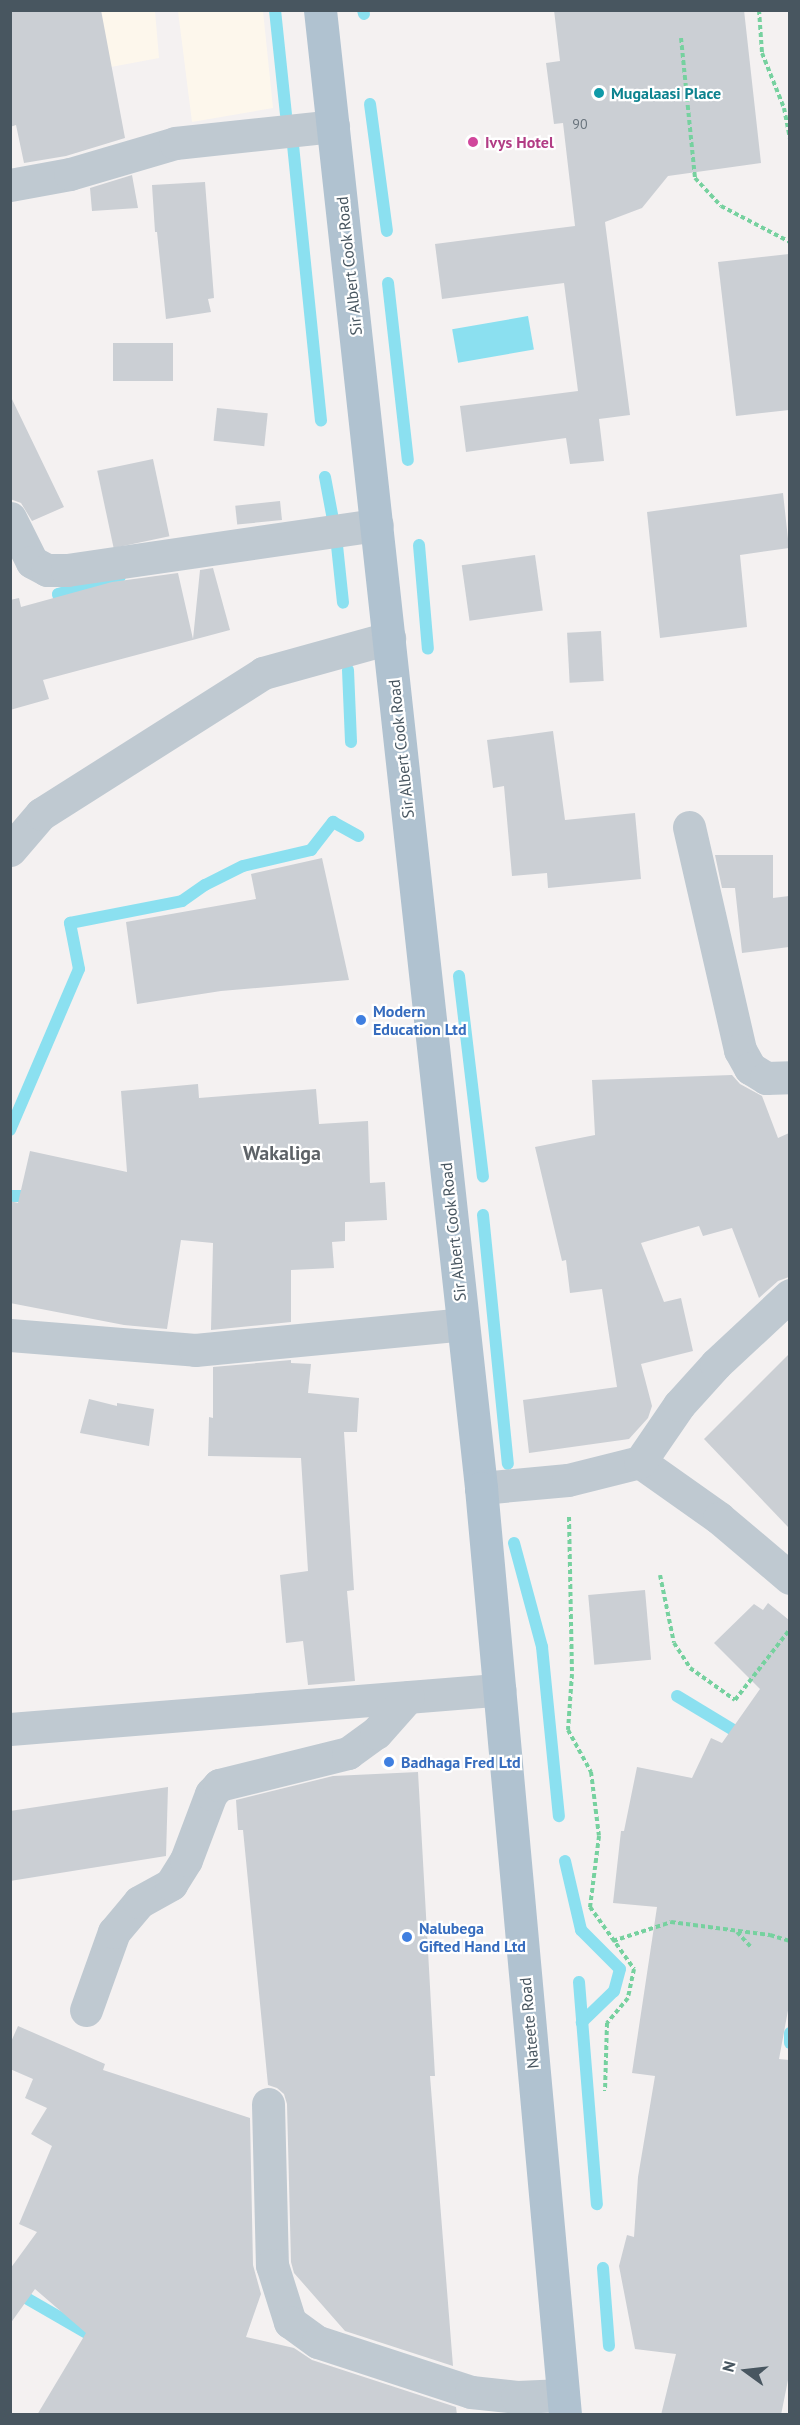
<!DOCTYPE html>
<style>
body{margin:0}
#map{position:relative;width:800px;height:2425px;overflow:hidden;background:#f4f1f1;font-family:"PT Sans",sans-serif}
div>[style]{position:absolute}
.commercial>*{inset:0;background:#fdf7ec}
.water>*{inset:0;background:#8be0f0;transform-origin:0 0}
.stream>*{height:12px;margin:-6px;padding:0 6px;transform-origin:6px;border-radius:6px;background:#8be0f0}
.building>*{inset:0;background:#cbcfd4;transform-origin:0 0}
.path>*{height:4px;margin-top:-2px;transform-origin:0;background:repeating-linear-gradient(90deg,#76d19f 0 4.5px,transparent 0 7.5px)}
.minor>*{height:33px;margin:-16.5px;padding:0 16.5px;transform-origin:16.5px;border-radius:16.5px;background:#bfc9d1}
.major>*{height:33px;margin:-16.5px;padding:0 16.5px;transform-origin:16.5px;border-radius:16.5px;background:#b0c2d0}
.dots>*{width:16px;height:16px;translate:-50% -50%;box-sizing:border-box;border:3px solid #fff;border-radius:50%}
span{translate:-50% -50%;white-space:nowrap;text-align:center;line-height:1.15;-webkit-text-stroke:4.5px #fff;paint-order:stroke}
.number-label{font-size:14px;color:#69747d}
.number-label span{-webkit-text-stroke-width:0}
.culture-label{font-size:16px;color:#0d838f;font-weight:700}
.left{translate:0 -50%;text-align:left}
.hotel-label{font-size:16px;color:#b23c85;font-weight:700}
.street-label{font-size:16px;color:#485660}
.shop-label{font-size:16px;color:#366cbe;font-weight:700}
.quarter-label{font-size:20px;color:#5d6267;font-weight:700}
.frame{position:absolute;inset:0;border:12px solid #485660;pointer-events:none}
.north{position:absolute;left:716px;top:2341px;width:60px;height:60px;-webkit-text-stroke:4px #fff;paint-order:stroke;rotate:285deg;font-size:16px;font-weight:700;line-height:24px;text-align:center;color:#485660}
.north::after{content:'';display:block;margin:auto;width:21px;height:27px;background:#485660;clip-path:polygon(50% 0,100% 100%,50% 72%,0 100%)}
</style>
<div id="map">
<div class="commercial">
<i style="clip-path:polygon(44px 11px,155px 11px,159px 58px,52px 78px)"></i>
<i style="clip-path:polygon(178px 11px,263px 11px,273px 108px,192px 122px)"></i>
</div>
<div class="water">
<i style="left:528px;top:316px;width:34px;height:77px;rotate:80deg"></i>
</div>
<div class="stream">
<i style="left:275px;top:10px;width:105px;rotate:84deg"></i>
<i style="left:363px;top:10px;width:4px;rotate:76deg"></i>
<i style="left:370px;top:104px;width:128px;rotate:82.4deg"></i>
<i style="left:293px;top:145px;width:277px;rotate:84.2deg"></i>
<i style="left:388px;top:283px;width:178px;rotate:83.6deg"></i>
<i style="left:325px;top:477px;width:60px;rotate:79.4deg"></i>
<i style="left:336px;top:536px;width:67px;rotate:84deg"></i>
<i style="left:419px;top:545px;width:104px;rotate:85.1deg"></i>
<i style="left:62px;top:611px;width:17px;rotate:-103deg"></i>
<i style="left:58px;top:594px;width:64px;rotate:-15.3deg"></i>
<i style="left:348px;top:670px;width:72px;rotate:87.6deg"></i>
<i style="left:459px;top:976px;width:202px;rotate:83.2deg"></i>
<i style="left:10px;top:1130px;width:175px;rotate:-66.8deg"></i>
<i style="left:79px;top:969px;width:47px;rotate:-101.1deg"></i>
<i style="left:70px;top:923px;width:114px;rotate:-11.1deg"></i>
<i style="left:182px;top:901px;width:28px;rotate:-35deg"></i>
<i style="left:205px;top:885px;width:42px;rotate:-26.6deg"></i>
<i style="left:243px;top:866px;width:70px;rotate:-13.2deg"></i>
<i style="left:311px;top:850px;width:36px;rotate:-52deg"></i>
<i style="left:333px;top:822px;width:29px;rotate:29deg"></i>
<i style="left:10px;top:1196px;width:25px"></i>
<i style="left:483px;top:1215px;width:250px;rotate:84.3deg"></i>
<i style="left:514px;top:1543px;width:108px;rotate:74.9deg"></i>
<i style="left:542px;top:1647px;width:170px;rotate:84.3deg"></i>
<i style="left:677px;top:1696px;width:79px;rotate:31.1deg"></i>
<i style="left:565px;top:1861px;width:71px;rotate:76.9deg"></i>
<i style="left:581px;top:1930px;width:55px;rotate:45deg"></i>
<i style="left:620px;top:1969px;width:23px;rotate:105deg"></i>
<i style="left:614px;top:1991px;width:45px;rotate:135.9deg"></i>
<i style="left:579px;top:1982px;width:223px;rotate:85.4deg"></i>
<i style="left:790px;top:2033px;width:10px;rotate:90deg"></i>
<i style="left:603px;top:2268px;width:78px;rotate:85.6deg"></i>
<i style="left:14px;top:2291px;width:96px;rotate:30deg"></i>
</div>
<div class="building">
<i style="clip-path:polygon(10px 10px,101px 10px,125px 138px,66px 156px,24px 163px,16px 125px,10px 127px)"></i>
<i style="clip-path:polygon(554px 10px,744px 10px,761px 163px,668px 176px,642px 208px,605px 222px,630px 415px,599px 419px,604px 461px,570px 464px,566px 438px,466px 452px,460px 406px,578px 391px,564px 283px,442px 299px,435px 244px,575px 226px,563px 123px,554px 124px,546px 63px,560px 61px)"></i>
<i style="clip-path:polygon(132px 175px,138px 208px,92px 211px,90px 188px)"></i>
<i style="clip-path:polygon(205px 182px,214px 298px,208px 299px,211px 312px,166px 319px,157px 232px,155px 232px,152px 185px)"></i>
<i style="clip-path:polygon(789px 254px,789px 410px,736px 416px,718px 262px)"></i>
<i style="left:173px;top:343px;width:38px;height:60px;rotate:90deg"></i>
<i style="clip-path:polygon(10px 395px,64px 507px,32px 521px,21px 503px,10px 499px)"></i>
<i style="left:217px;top:408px;width:51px;height:33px;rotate:6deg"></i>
<i style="left:153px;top:459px;width:79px;height:57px;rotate:78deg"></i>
<i style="clip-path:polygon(783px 493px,789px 548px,740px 555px,747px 627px,660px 638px,647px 512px)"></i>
<i style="left:280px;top:501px;width:19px;height:45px;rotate:84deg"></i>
<i style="left:535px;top:555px;width:56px;height:74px;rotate:82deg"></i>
<i style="clip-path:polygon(213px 568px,230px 630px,43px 680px,49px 699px,10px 710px,10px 600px,19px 598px,21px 607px,112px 582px,178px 573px,193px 639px,200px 570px)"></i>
<i style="left:601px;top:631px;width:50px;height:34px;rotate:87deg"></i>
<i style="clip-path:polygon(553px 731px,565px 820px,635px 813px,641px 879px,548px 888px,547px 873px,512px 876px,504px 786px,493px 788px,487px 740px)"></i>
<i style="clip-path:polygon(715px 855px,773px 855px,773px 898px,789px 896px,789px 947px,742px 953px,735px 888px,722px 888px)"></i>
<i style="clip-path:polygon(322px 858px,349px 980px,221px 991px,137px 1004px,126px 922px,256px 899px,251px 874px)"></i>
<i style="clip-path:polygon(732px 1075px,740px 1084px,762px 1096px,778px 1138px,789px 1133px,789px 1277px,778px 1281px,759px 1298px,732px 1228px,703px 1236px,699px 1226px,641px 1243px,664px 1302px,681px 1298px,693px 1351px,641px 1364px,652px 1406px,648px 1418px,629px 1439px,529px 1453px,523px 1400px,617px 1387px,602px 1289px,570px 1293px,566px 1260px,562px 1261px,535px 1147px,595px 1135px,592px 1080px)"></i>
<i style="clip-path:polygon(198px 1084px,199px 1098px,316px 1089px,319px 1124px,368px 1121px,370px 1183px,385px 1182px,387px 1220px,345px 1222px,345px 1241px,332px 1242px,334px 1268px,291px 1270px,291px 1322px,211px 1330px,213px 1243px,181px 1240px,167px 1329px,124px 1325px,10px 1303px,10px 1201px,18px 1203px,30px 1151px,127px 1172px,121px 1091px)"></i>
<i style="clip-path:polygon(789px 1354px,789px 1528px,704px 1439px)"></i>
<i style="clip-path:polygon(291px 1360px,291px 1363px,311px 1364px,308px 1393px,359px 1398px,357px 1432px,344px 1432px,354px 1590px,347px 1591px,355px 1681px,308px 1685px,303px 1641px,286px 1643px,280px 1575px,308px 1571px,301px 1458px,208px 1456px,209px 1417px,213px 1418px,213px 1367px)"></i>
<i style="clip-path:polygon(89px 1399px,117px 1406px,117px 1403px,154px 1409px,149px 1446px,80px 1433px)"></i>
<i style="left:645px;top:1590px;width:70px;height:57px;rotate:85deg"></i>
<i style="clip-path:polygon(768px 1603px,789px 1620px,789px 2005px,779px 2059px,789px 2060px,789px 2375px,781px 2415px,661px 2415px,676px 2354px,635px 2349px,619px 2266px,627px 2235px,634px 2237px,638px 2177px,655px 2076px,632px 2073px,657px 1907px,613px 1903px,621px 1831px,624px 1831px,637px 1767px,692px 1778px,711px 1738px,722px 1743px,760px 1689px,714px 1643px,754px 1604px,763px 1610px)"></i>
<i style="clip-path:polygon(418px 1772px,435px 2076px,430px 2076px,453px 2366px,345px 2331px,294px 2273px,291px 2262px,287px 2104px,284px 2094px,277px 2088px,268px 2085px,243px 1830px,238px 1830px,236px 1800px,333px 1776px)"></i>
<i style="clip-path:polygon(168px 1787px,166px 1856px,10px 1881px,10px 1811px)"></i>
<i style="clip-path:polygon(18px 2026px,105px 2064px,103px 2070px,250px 2118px,253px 2265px,261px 2294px,246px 2337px,294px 2348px,312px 2360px,456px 2407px,457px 2415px,37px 2415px,86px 2333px,35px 2289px,10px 2324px,10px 2269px,37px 2232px,19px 2224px,52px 2146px,31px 2134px,47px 2108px,25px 2098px,33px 2079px,10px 2069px,10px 2044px)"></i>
</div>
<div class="path">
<i style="left:759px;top:10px;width:43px;rotate:86deg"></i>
<i style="left:762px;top:53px;width:59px;rotate:68.2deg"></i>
<i style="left:784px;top:108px;width:33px;rotate:79deg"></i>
<i style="left:681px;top:38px;width:141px;rotate:84.3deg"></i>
<i style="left:695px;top:178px;width:38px;rotate:47deg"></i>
<i style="left:721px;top:206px;width:78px;rotate:27.6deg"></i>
<i style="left:569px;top:1517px;width:157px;rotate:88.9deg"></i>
<i style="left:572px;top:1674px;width:56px;rotate:94.1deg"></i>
<i style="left:568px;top:1730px;width:48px;rotate:61.3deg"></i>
<i style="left:591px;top:1772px;width:64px;rotate:82.9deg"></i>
<i style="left:599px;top:1836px;width:72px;rotate:97.2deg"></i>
<i style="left:590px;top:1907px;width:76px;rotate:54.6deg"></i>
<i style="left:634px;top:1969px;width:30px;rotate:102deg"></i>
<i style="left:628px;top:1998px;width:33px;rotate:130deg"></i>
<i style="left:607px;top:2023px;width:68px;rotate:91.7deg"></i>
<i style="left:660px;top:1575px;width:69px;rotate:78.4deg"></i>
<i style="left:674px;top:1643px;width:30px;rotate:57deg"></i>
<i style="left:690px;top:1668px;width:55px;rotate:35.4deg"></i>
<i style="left:735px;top:1700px;width:90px;rotate:-52.2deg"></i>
<i style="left:737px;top:1932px;width:22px;rotate:47deg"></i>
<i style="left:613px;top:1941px;width:61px;rotate:-18.1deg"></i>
<i style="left:671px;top:1922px;width:100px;rotate:7.5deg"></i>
<i style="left:770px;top:1935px;width:21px;rotate:17deg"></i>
</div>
<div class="minor">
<i style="left:10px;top:185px;width:61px;rotate:-10.4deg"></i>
<i style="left:70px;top:174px;width:109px;rotate:-16.4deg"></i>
<i style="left:175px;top:143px;width:159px;rotate:-6.1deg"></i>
<i style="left:10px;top:518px;width:49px;rotate:63.4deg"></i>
<i style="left:32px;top:562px;width:17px;rotate:28deg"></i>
<i style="left:47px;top:570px;width:20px"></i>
<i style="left:67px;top:570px;width:313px;rotate:-8.3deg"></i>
<i style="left:689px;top:827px;width:229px;rotate:77.1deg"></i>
<i style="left:740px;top:1050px;width:21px;rotate:61deg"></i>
<i style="left:750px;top:1068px;width:19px;rotate:32deg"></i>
<i style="left:766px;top:1078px;width:24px;rotate:-2deg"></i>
<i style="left:10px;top:850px;width:48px;rotate:-49.3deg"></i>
<i style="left:41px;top:814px;width:263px;rotate:-32.4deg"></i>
<i style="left:263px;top:673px;width:131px;rotate:-15.5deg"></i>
<i style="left:10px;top:1335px;width:186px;rotate:4.6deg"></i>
<i style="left:195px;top:1350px;width:269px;rotate:-5.5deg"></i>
<i style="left:640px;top:1462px;width:97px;rotate:35.3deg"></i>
<i style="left:719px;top:1518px;width:93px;rotate:40.2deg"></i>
<i style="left:481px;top:1488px;width:87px;rotate:-5.3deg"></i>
<i style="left:568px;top:1480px;width:74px;rotate:-14deg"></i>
<i style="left:640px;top:1462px;width:69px;rotate:-55.6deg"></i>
<i style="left:679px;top:1405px;width:55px;rotate:-47.9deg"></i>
<i style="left:716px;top:1364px;width:101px;rotate:-43deg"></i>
<i style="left:10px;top:1729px;width:491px;rotate:-4.6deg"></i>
<i style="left:86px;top:2010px;width:83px;rotate:-70.3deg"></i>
<i style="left:114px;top:1932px;width:39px;rotate:-50deg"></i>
<i style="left:139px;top:1902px;width:37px;rotate:-29deg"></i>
<i style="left:171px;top:1884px;width:28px;rotate:-58deg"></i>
<i style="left:186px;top:1860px;width:71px;rotate:-69.3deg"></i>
<i style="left:211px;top:1794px;width:12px;rotate:-48deg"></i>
<i style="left:219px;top:1785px;width:133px;rotate:-13.9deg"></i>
<i style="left:348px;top:1753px;width:34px;rotate:-36deg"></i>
<i style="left:376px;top:1733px;width:48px;rotate:-48.4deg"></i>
<i style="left:268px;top:2104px;width:161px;rotate:88.6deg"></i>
<i style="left:272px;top:2265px;width:60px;rotate:72.5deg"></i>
<i style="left:290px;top:2322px;width:34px;rotate:36deg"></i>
<i style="left:318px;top:2342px;width:161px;rotate:18.1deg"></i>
<i style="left:471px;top:2392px;width:46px;rotate:6.2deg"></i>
<i style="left:517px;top:2397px;width:46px;rotate:-2.5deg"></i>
</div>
<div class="major">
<i style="left:320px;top:10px;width:1487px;rotate:83.78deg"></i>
<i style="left:481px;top:1488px;width:930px;rotate:84.82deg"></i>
</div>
<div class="dots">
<i style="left:599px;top:93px;background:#0f9aa8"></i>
<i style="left:473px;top:142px;background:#d1479c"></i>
<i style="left:361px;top:1020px;background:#3f7fe0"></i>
<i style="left:389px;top:1762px;background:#3f7fe0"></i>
<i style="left:407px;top:1937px;background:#3f7fe0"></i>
</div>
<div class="number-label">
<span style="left:580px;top:124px">90</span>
</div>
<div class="culture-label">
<span class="left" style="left:611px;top:93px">Mugalaasi Place</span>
</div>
<div class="hotel-label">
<span class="left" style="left:485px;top:142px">Ivys Hotel</span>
</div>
<div class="street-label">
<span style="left:349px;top:266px;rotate:-96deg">Sir Albert Cook Road</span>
<span style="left:401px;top:749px;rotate:-96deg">Sir Albert Cook Road</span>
<span style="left:453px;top:1232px;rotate:-96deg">Sir Albert Cook Road</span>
<span style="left:529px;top:2023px;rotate:-95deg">Nateete Road</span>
</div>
<div class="shop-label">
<span class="left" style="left:373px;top:1020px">Modern<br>Education Ltd</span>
<span class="left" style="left:401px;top:1762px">Badhaga Fred Ltd</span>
<span class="left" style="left:419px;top:1937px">Nalubega<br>Gifted Hand Ltd</span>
</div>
<div class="quarter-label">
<span style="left:282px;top:1153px">Wakaliga</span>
</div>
<div class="frame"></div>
<div class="north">N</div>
</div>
